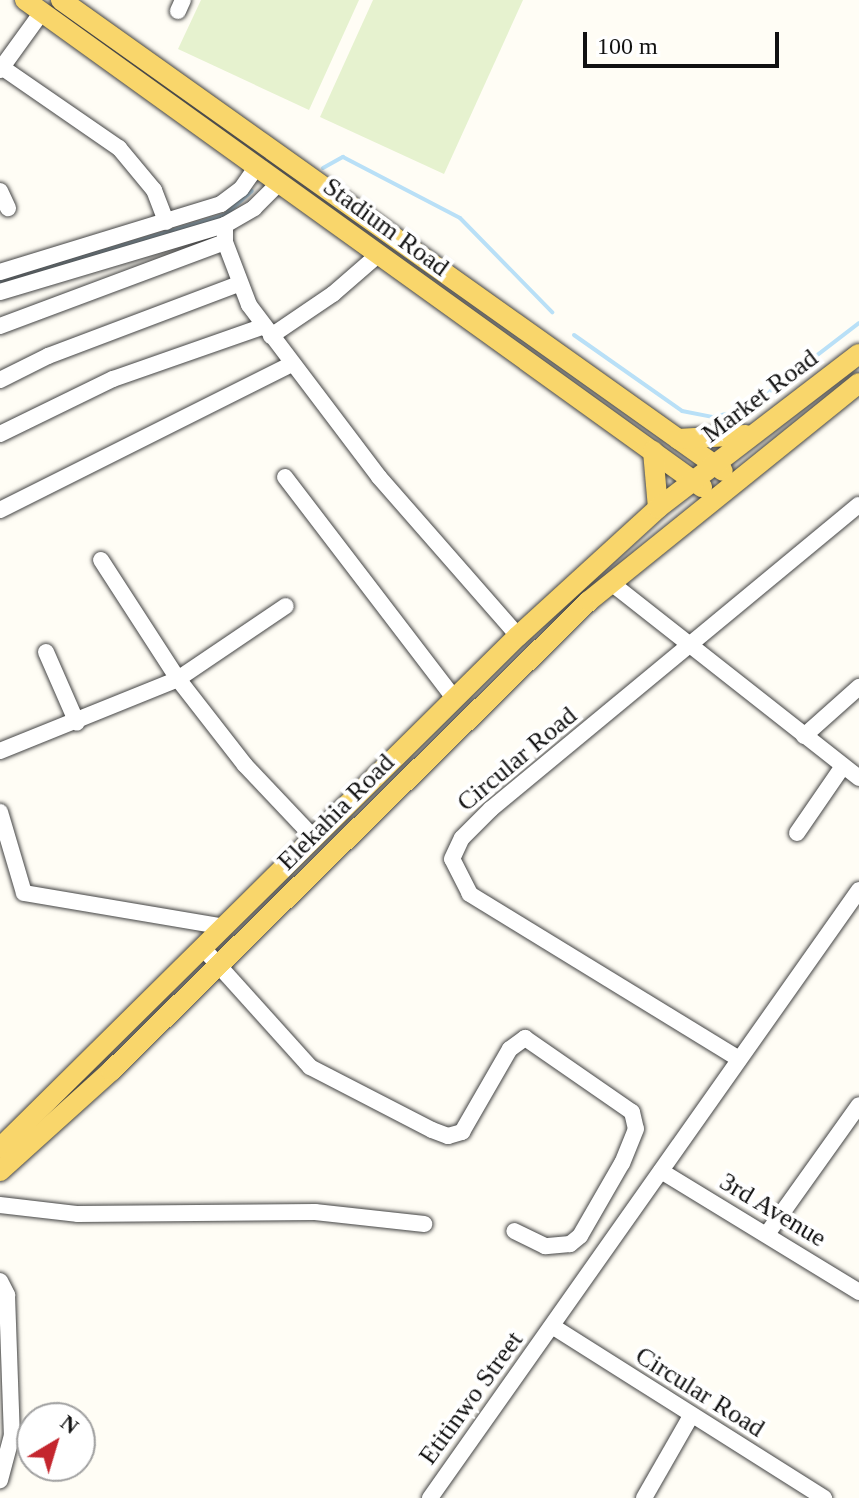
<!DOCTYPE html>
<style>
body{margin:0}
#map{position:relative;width:859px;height:1498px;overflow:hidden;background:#fffdf5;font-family:"Times New Roman",serif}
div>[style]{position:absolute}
.pitch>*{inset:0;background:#e6f2cf}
.stream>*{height:4px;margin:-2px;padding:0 2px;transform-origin:2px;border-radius:2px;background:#b9e0f7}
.roads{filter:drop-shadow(0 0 2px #444) drop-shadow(0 0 2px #444)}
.minor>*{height:16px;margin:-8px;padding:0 8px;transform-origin:8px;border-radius:8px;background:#fff}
.major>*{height:20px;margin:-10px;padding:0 10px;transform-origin:10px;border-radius:10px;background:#f9d66b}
span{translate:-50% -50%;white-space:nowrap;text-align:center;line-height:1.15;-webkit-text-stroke:8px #fff;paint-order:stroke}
.street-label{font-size:26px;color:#111}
.north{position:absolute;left:16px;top:1402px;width:80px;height:80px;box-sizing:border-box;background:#fff;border:2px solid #a0a0a0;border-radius:50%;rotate:38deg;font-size:22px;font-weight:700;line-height:32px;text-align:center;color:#111}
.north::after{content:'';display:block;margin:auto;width:28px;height:36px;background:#c4262e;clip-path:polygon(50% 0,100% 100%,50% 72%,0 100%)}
.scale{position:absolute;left:583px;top:32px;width:196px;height:36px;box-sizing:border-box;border:4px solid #111;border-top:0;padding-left:10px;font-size:24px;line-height:28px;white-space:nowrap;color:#111;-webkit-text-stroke:6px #fff;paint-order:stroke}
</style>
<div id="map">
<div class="pitch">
<i style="clip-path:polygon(201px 0,359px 0,309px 110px,178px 49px)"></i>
<i style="clip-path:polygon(373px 0,523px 0,444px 174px,320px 117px)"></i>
</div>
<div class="stream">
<i style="left:323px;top:168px;width:23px;rotate:-29deg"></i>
<i style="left:343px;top:157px;width:132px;rotate:27.5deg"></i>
<i style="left:460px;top:218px;width:132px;rotate:45.6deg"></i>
<i style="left:0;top:282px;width:235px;rotate:-16.6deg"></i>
<i style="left:225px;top:215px;width:36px;rotate:-42deg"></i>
<i style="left:574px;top:335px;width:132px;rotate:35.1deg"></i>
<i style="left:682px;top:411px;width:32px;rotate:11deg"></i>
<i style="left:713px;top:417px;width:35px;rotate:-13deg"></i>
<i style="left:747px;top:409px;width:141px;rotate:-37.5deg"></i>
</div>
<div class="roads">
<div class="minor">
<i style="left:178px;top:11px;width:12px;rotate:-66deg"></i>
<i style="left:0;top:66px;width:145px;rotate:34.6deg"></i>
<i style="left:119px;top:148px;width:55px;rotate:50.2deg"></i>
<i style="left:154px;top:190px;width:34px;rotate:69deg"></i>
<i style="left:0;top:70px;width:72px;rotate:-54.1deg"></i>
<i style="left:0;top:191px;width:19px;rotate:65deg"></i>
<i style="left:225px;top:225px;width:17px;rotate:90deg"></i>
<i style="left:225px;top:242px;width:67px;rotate:69.1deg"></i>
<i style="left:249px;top:305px;width:216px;rotate:52.9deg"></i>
<i style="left:379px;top:477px;width:211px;rotate:48.8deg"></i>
<i style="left:0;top:272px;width:231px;rotate:-17.1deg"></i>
<i style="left:221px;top:204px;width:25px;rotate:-37deg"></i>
<i style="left:241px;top:189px;width:28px;rotate:-55deg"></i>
<i style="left:0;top:292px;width:235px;rotate:-16.6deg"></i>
<i style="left:225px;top:225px;width:34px;rotate:-30deg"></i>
<i style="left:254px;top:208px;width:37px;rotate:-45deg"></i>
<i style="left:0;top:326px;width:240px;rotate:-20.5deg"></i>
<i style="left:271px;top:336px;width:75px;rotate:-34.1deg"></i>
<i style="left:333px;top:294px;width:61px;rotate:-41deg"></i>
<i style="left:0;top:380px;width:54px;rotate:-26.6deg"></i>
<i style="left:48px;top:356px;width:204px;rotate:-20.7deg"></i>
<i style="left:0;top:434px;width:126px;rotate:-26deg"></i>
<i style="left:113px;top:379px;width:160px;rotate:-19.3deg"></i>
<i style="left:285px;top:477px;width:278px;rotate:52.6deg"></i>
<i style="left:0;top:510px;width:326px;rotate:-26.6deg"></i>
<i style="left:101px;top:560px;width:142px;rotate:57.1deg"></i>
<i style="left:178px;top:679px;width:109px;rotate:52.1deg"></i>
<i style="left:245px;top:765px;width:100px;rotate:46.6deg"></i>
<i style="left:610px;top:582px;width:317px;rotate:38.2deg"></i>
<i style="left:46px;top:652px;width:77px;rotate:66.4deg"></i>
<i style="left:804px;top:736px;width:74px;rotate:-41.7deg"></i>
<i style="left:0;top:751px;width:192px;rotate:-22deg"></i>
<i style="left:178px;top:679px;width:130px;rotate:-34.1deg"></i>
<i style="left:0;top:812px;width:84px;rotate:73.5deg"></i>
<i style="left:24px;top:893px;width:203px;rotate:9.6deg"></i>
<i style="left:797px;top:833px;width:81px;rotate:-55.5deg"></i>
<i style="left:203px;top:948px;width:160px;rotate:48deg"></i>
<i style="left:310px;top:1067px;width:137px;rotate:27.3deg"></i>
<i style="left:432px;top:1130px;width:17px;rotate:21deg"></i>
<i style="left:448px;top:1136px;width:15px;rotate:-16deg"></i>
<i style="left:462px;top:1132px;width:96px;rotate:-60deg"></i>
<i style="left:510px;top:1049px;width:19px;rotate:-36deg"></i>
<i style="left:525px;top:1038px;width:130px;rotate:34.7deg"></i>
<i style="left:632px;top:1112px;width:17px;rotate:77deg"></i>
<i style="left:636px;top:1129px;width:37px;rotate:112deg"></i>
<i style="left:622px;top:1163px;width:84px;rotate:119.9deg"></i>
<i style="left:580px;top:1236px;width:13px;rotate:141deg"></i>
<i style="left:570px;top:1244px;width:25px;rotate:175deg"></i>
<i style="left:545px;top:1246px;width:34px;rotate:-154deg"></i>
<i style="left:739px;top:1059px;width:316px;rotate:-148.5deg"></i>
<i style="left:470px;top:894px;width:39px;rotate:-117deg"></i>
<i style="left:452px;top:859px;width:23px;rotate:-65deg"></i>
<i style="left:462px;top:838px;width:41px;rotate:-45deg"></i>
<i style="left:491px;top:809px;width:477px;rotate:-39.6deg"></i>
<i style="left:661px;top:1171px;width:232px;rotate:31.4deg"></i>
<i style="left:0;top:1205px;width:79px;rotate:6.6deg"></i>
<i style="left:78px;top:1214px;width:237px;rotate:-0.5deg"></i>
<i style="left:315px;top:1212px;width:110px;rotate:6.3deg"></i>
<i style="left:767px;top:1234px;width:158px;rotate:-54.5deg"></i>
<i style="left:0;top:1281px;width:16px;rotate:63deg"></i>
<i style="left:7px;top:1295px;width:140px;rotate:88deg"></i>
<i style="left:12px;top:1435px;width:47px;rotate:104.9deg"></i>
<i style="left:552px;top:1326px;width:322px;rotate:32.3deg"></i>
<i style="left:430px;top:1498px;width:744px;rotate:-54.79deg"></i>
<i style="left:644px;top:1498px;width:95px;rotate:-60.2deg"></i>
</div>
<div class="major">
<i style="left:25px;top:0;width:834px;rotate:35.73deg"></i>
<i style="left:61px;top:0;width:812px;rotate:35.43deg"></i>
<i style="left:678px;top:439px;width:68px;rotate:-3.4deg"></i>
<i style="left:653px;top:451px;width:57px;rotate:85deg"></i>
<i style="left:0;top:1148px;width:728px;rotate:-44.67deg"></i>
<i style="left:518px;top:636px;width:190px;rotate:-42.4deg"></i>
<i style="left:658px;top:508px;width:253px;rotate:-37.5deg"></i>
<i style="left:0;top:1171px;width:149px;rotate:-42deg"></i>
<i style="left:111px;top:1071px;width:670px;rotate:-44.52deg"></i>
<i style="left:589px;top:601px;width:347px;rotate:-38.9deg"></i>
</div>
</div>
<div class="street-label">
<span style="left:386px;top:227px;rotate:36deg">Stadium Road</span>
<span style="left:760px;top:396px;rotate:-37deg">Market Road</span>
<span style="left:517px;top:759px;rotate:-40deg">Circular Road</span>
<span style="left:336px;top:812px;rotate:-45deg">Elekahia Road</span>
<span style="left:773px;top:1210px;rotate:31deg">3rd Avenue</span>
<span style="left:700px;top:1392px;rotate:32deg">Circular Road</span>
<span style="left:471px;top:1398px;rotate:-54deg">Etitinwo Street</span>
</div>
<div class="north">N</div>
<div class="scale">100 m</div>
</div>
